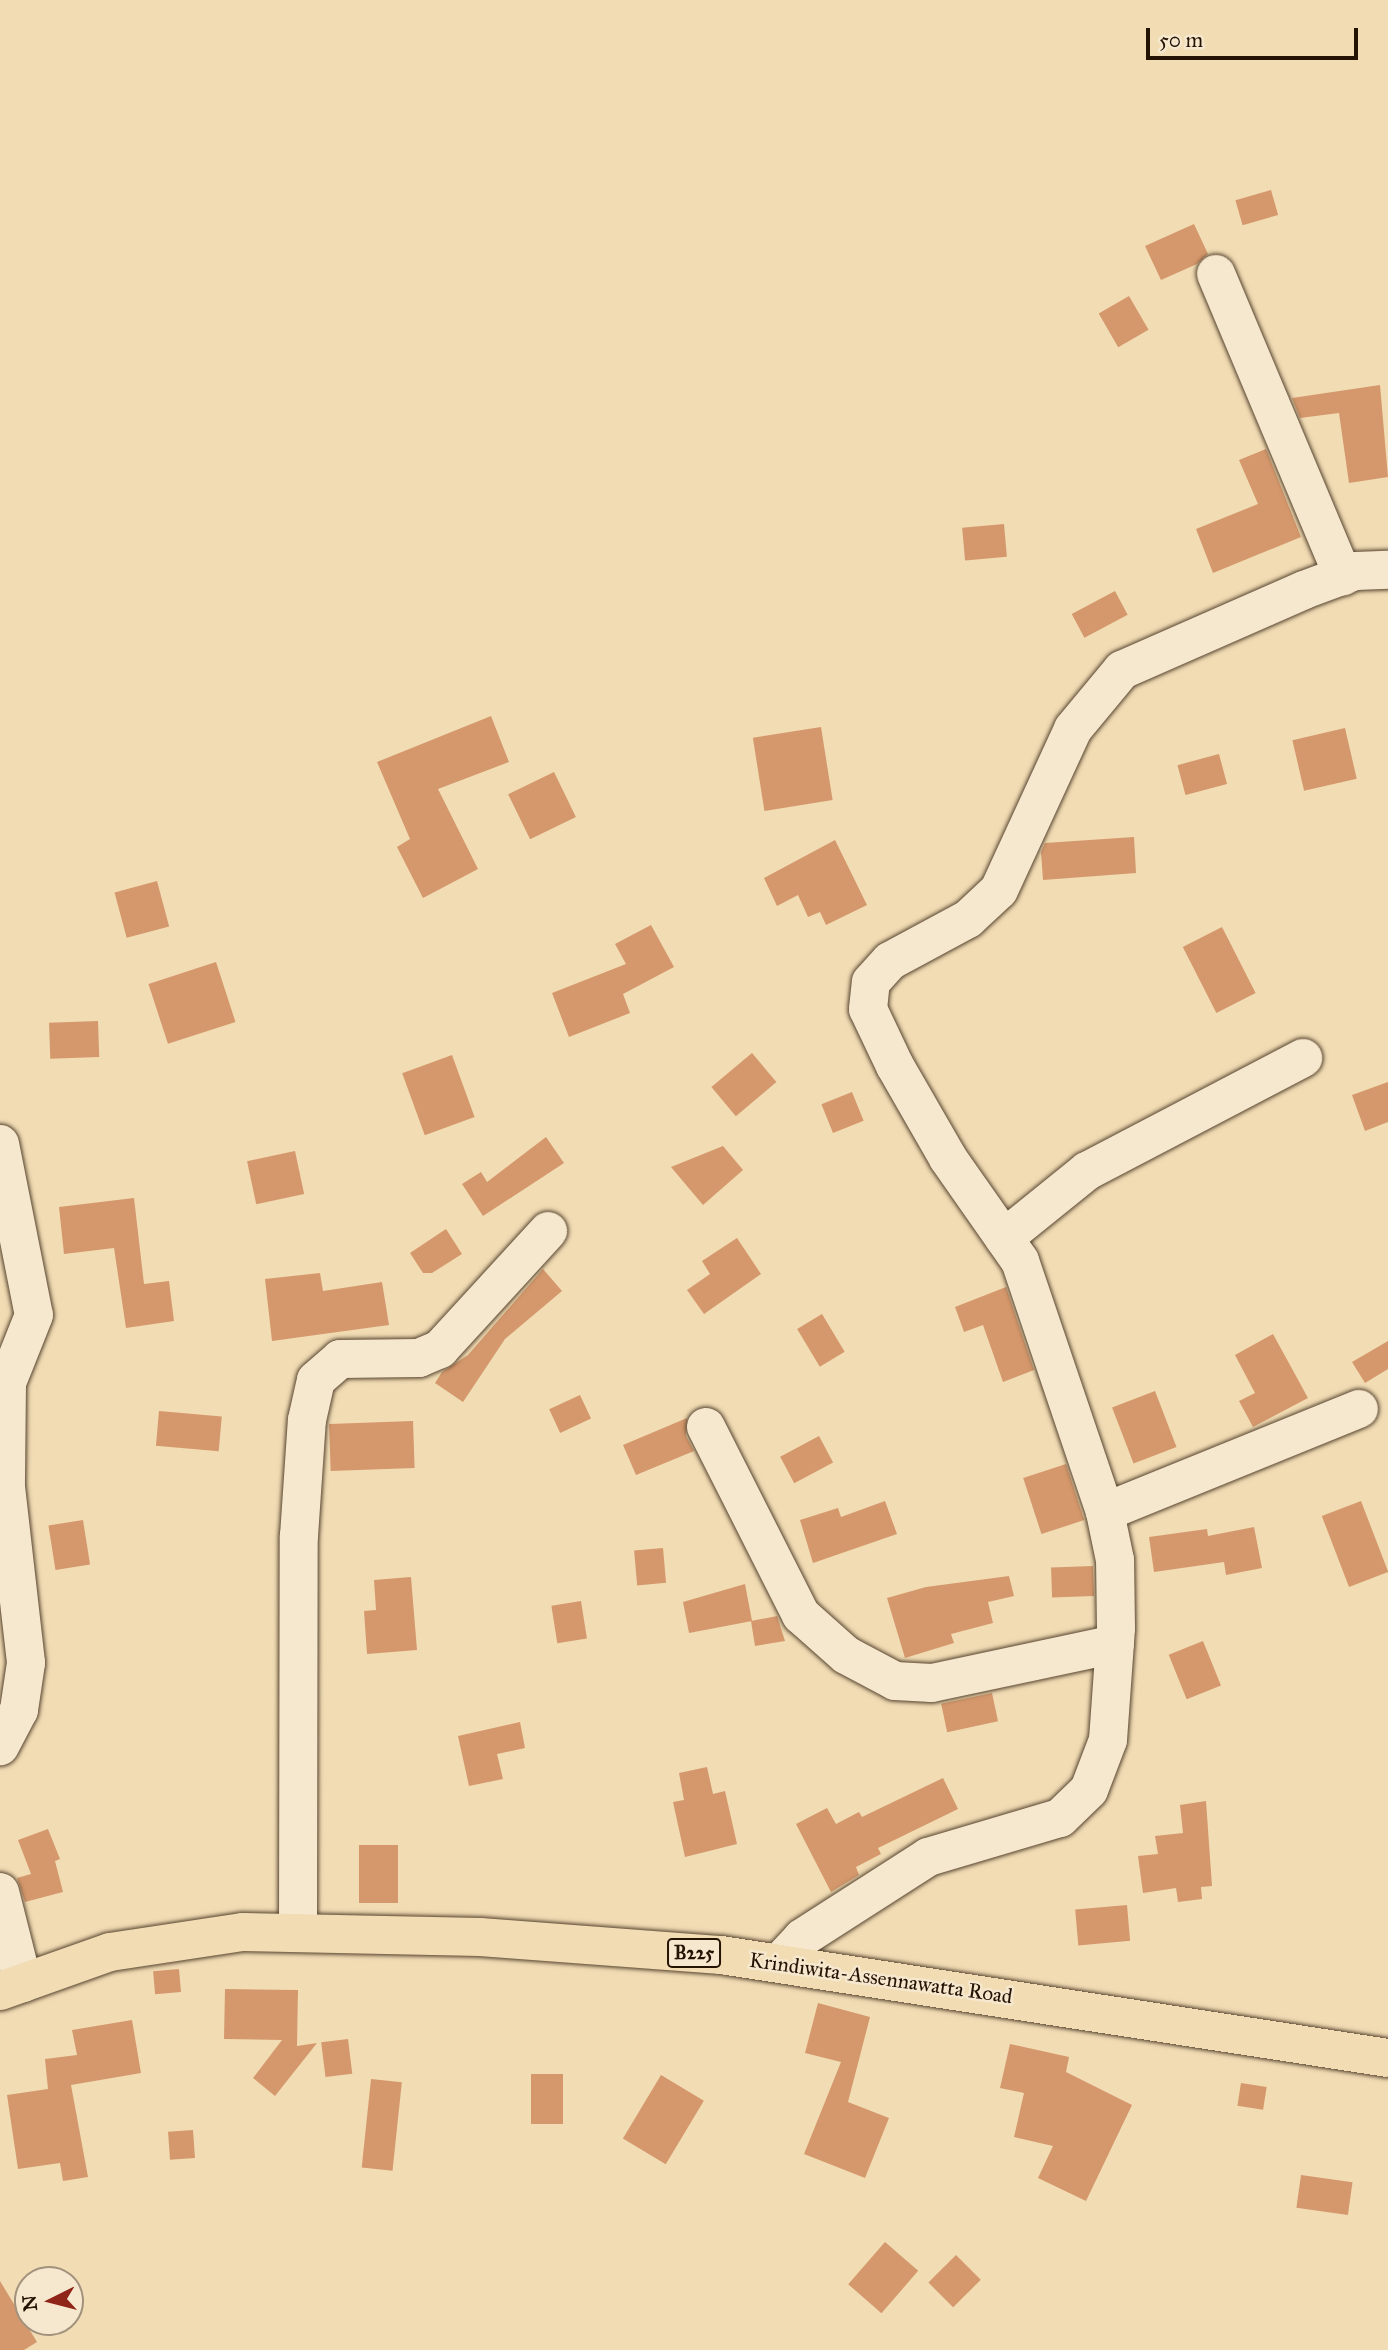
<!DOCTYPE html>
<style>
body{margin:0}
#map{position:relative;width:1388px;height:2350px;overflow:hidden;background:#f1dcb4;font-family:"IM FELL Great Primer",serif}
div>[style]{position:absolute}
.building>*{inset:0;background:#d5986c;transform-origin:0 0}
.roads{filter:drop-shadow(0 0 2px #57442f) drop-shadow(0 0 2px #57442f)}
.minor>*{height:38px;margin:-19px;padding:0 19px;transform-origin:19px;border-radius:19px;background:#f6e8ce}
.major>*{height:38px;margin:-19px;padding:0 19px;transform-origin:19px;border-radius:19px;background:#f1dcb4}
span{translate:-50% -50%;white-space:nowrap;text-align:center;line-height:1.15;-webkit-text-stroke:5px #f6e8ce;paint-order:stroke}
.shield-label span{padding:2px 5px;background:#f6e8ce;border:2px solid;border-radius:5px;-webkit-text-stroke-width:0}
.shield-label{font-size:19px;color:#241203;font-weight:700}
.street-label{font-size:21px;color:#241203}
.north{position:absolute;left:14px;top:2266px;width:70px;height:70px;box-sizing:border-box;background:#f6e8ce;border:2px solid #a2927d;border-radius:50%;rotate:264deg;font-size:19px;font-weight:700;line-height:28px;text-align:center;color:#241203}
.north::after{content:'';display:block;margin:auto;width:24px;height:32px;background:#8f2418;clip-path:polygon(50% 0,100% 100%,50% 72%,0 100%)}
.scale{position:absolute;left:1146px;top:28px;width:212px;height:32px;box-sizing:border-box;border:4px solid #241203;border-top:0;padding-left:9px;font-size:21px;line-height:24px;white-space:nowrap;color:#241203;-webkit-text-stroke:5px #f6e8ce;paint-order:stroke}
</style>
<div id="map">
<div class="building">
<i style="left:1271px;top:190px;width:26px;height:37px;rotate:74deg"></i>
<i style="clip-path:polygon(1194px 224px,1208px 254px,1197px 264px,1161px 280px,1145px 246px)"></i>
<i style="left:1129px;top:296px;width:39px;height:35px;rotate:60deg"></i>
<i style="clip-path:polygon(1380px 385px,1388px 477px,1349px 483px,1339px 413px,1300px 418px,1292px 398px)"></i>
<i style="clip-path:polygon(1266px 449px,1301px 537px,1213px 573px,1196px 529px,1258px 504px,1239px 460px)"></i>
<i style="left:1004px;top:524px;width:33px;height:42px;rotate:85deg"></i>
<i style="left:1115px;top:591px;width:27px;height:49px;rotate:62deg"></i>
<i style="clip-path:polygon(491px 716px,509px 762px,438px 789px,478px 869px,423px 898px,397px 847px,410px 839px,377px 762px)"></i>
<i style="left:821px;top:727px;width:74px;height:69px;rotate:81deg"></i>
<i style="left:1345px;top:728px;width:52px;height:54px;rotate:77deg"></i>
<i style="left:1219px;top:754px;width:31px;height:43px;rotate:75deg"></i>
<i style="left:554px;top:772px;width:50px;height:51px;rotate:64deg"></i>
<i style="clip-path:polygon(1134px 837px,1136px 873px,1043px 880px,1041px 852px,1045px 843px)"></i>
<i style="clip-path:polygon(835px 840px,867px 905px,826px 925px,820px 912px,808px 917px,798px 895px,777px 906px,764px 878px)"></i>
<i style="left:157px;top:881px;width:47px;height:44px;rotate:75deg"></i>
<i style="clip-path:polygon(651px 925px,674px 967px,623px 994px,630px 1013px,569px 1037px,552px 993px,626px 964px,615px 944px)"></i>
<i style="left:1222px;top:927px;width:74px;height:44px;rotate:63deg"></i>
<i style="left:216px;top:962px;width:63px;height:71px;rotate:72deg"></i>
<i style="left:98px;top:1021px;width:36px;height:49px;rotate:88deg"></i>
<i style="left:752px;top:1053px;width:38px;height:53px;rotate:50deg"></i>
<i style="left:452px;top:1055px;width:66px;height:53px;rotate:70deg"></i>
<i style="clip-path:polygon(1388px 1082px,1388px 1122px,1365px 1131px,1352px 1095px)"></i>
<i style="left:852px;top:1092px;width:31px;height:33px;rotate:68deg"></i>
<i style="clip-path:polygon(546px 1137px,564px 1163px,483px 1216px,462px 1184px,481px 1172px,487px 1182px)"></i>
<i style="clip-path:polygon(723px 1146px,743px 1170px,703px 1205px,671px 1167px)"></i>
<i style="left:295px;top:1151px;width:44px;height:49px;rotate:78deg"></i>
<i style="clip-path:polygon(134px 1198px,144px 1284px,169px 1281px,174px 1321px,126px 1328px,114px 1248px,64px 1254px,59px 1207px)"></i>
<i style="clip-path:polygon(446px 1229px,462px 1254px,432px 1273px,423px 1273px,410px 1253px)"></i>
<i style="clip-path:polygon(737px 1238px,761px 1274px,704px 1314px,687px 1290px,710px 1274px,702px 1261px)"></i>
<i style="clip-path:polygon(543px 1269px,562px 1291px,505px 1339px,463px 1402px,435px 1383px,442px 1372px,468px 1355px)"></i>
<i style="clip-path:polygon(320px 1273px,323px 1291px,382px 1282px,389px 1325px,272px 1341px,265px 1279px)"></i>
<i style="clip-path:polygon(1006px 1287px,1034px 1370px,1003px 1382px,983px 1325px,964px 1332px,955px 1307px)"></i>
<i style="left:822px;top:1314px;width:44px;height:29px;rotate:59deg"></i>
<i style="clip-path:polygon(1273px 1334px,1308px 1398px,1253px 1427px,1239px 1401px,1255px 1393px,1235px 1355px)"></i>
<i style="clip-path:polygon(1388px 1341px,1388px 1369px,1365px 1383px,1352px 1362px)"></i>
<i style="left:1155px;top:1391px;width:60px;height:46px;rotate:69deg"></i>
<i style="left:580px;top:1395px;width:26px;height:34px;rotate:65deg"></i>
<i style="left:159px;top:1411px;width:63px;height:35px;rotate:5deg"></i>
<i style="clip-path:polygon(687px 1418px,686px 1436px,694px 1451px,636px 1475px,623px 1445px)"></i>
<i style="left:413px;top:1421px;width:47px;height:84px;rotate:88deg"></i>
<i style="left:819px;top:1436px;width:30px;height:44px;rotate:62deg"></i>
<i style="left:1066px;top:1464px;width:59px;height:45px;rotate:72deg"></i>
<i style="clip-path:polygon(885px 1501px,897px 1534px,813px 1563px,800px 1520px,838px 1508px,841px 1517px)"></i>
<i style="left:1361px;top:1501px;width:76px;height:42px;rotate:69deg"></i>
<i style="left:83px;top:1520px;width:45px;height:35px;rotate:81deg"></i>
<i style="clip-path:polygon(1254px 1527px,1262px 1568px,1226px 1575px,1224px 1562px,1154px 1572px,1149px 1537px,1207px 1529px,1208px 1536px)"></i>
<i style="left:663px;top:1548px;width:35px;height:29px;rotate:85deg"></i>
<i style="left:1093px;top:1566px;width:30px;height:42px;rotate:88deg"></i>
<i style="clip-path:polygon(1009px 1576px,1014px 1596px,988px 1602px,993px 1623px,951px 1634px,954px 1643px,905px 1658px,887px 1598px,926px 1587px)"></i>
<i style="clip-path:polygon(411px 1577px,417px 1650px,367px 1654px,364px 1611px,376px 1610px,374px 1580px)"></i>
<i style="clip-path:polygon(745px 1584px,752px 1621px,689px 1633px,683px 1602px)"></i>
<i style="left:581px;top:1601px;width:38px;height:30px;rotate:81deg"></i>
<i style="clip-path:polygon(777px 1616px,785px 1641px,755px 1646px,751px 1621px)"></i>
<i style="left:1203px;top:1641px;width:48px;height:37px;rotate:68deg"></i>
<i style="left:992px;top:1693px;width:29px;height:52px;rotate:78deg"></i>
<i style="clip-path:polygon(520px 1722px,525px 1748px,497px 1754px,503px 1779px,469px 1786px,458px 1736px)"></i>
<i style="clip-path:polygon(707px 1767px,713px 1794px,725px 1791px,737px 1844px,685px 1857px,673px 1802px,684px 1800px,679px 1773px)"></i>
<i style="clip-path:polygon(943px 1778px,958px 1809px,878px 1848px,881px 1854px,856px 1867px,859px 1875px,831px 1892px,796px 1824px,827px 1808px,836px 1824px,859px 1812px,862px 1817px)"></i>
<i style="clip-path:polygon(1206px 1801px,1212px 1886px,1201px 1887px,1202px 1899px,1178px 1902px,1176px 1888px,1143px 1893px,1138px 1856px,1158px 1854px,1155px 1836px,1183px 1833px,1180px 1805px)"></i>
<i style="clip-path:polygon(48px 1829px,60px 1859px,55px 1861px,63px 1892px,25px 1902px,17px 1878px,31px 1874px,18px 1840px)"></i>
<i style="left:359px;top:1845px;width:39px;height:58px"></i>
<i style="left:1127px;top:1905px;width:36px;height:52px;rotate:85deg"></i>
<i style="left:179px;top:1969px;width:23px;height:26px;rotate:85deg"></i>
<i style="clip-path:polygon(225px 1989px,298px 1990px,297px 2046px,317px 2043px,275px 2096px,253px 2078px,282px 2040px,224px 2039px)"></i>
<i style="clip-path:polygon(818px 2003px,870px 2017px,848px 2102px,889px 2118px,865px 2178px,804px 2154px,841px 2062px,805px 2053px)"></i>
<i style="clip-path:polygon(132px 2020px,141px 2073px,71px 2085px,88px 2177px,63px 2181px,60px 2163px,18px 2169px,7px 2095px,48px 2089px,45px 2059px,77px 2055px,72px 2030px)"></i>
<i style="left:348px;top:2039px;width:35px;height:27px;rotate:83deg"></i>
<i style="clip-path:polygon(1010px 2044px,1069px 2057px,1066px 2072px,1132px 2105px,1086px 2201px,1038px 2178px,1053px 2146px,1014px 2137px,1024px 2093px,1000px 2088px)"></i>
<i style="left:531px;top:2074px;width:32px;height:50px"></i>
<i style="left:661px;top:2075px;width:50px;height:74px;rotate:31deg"></i>
<i style="left:371px;top:2079px;width:31px;height:89px;rotate:6deg"></i>
<i style="left:1241px;top:2083px;width:26px;height:23px;rotate:9deg"></i>
<i style="left:193px;top:2130px;width:28px;height:25px;rotate:86deg"></i>
<i style="left:1301px;top:2175px;width:52px;height:33px;rotate:8deg"></i>
<i style="left:885px;top:2242px;width:44px;height:56px;rotate:41deg"></i>
<i style="left:956px;top:2255px;width:35px;height:39px;rotate:45deg"></i>
<i style="clip-path:polygon(0 2281px,37px 2342px,24px 2350px,0 2350px)"></i>
</div>
<div class="roads">
<div class="minor">
<i style="left:1216px;top:274px;width:328px;rotate:67.2deg"></i>
<i style="left:0;top:1144px;width:174px;rotate:78.8deg"></i>
<i style="left:34px;top:1315px;width:73px;rotate:111.7deg"></i>
<i style="left:7px;top:1383px;width:104px;rotate:90.6deg"></i>
<i style="left:6px;top:1487px;width:177px;rotate:83.5deg"></i>
<i style="left:26px;top:1663px;width:48px;rotate:98.5deg"></i>
<i style="left:19px;top:1710px;width:41px;rotate:117.8deg"></i>
<i style="left:1004px;top:1238px;width:107px;rotate:-38.9deg"></i>
<i style="left:1087px;top:1171px;width:244px;rotate:-27.6deg"></i>
<i style="left:706px;top:1427px;width:211px;rotate:63.2deg"></i>
<i style="left:801px;top:1615px;width:60px;rotate:41.6deg"></i>
<i style="left:846px;top:1655px;width:55px;rotate:28deg"></i>
<i style="left:895px;top:1681px;width:37px;rotate:3deg"></i>
<i style="left:932px;top:1683px;width:187px;rotate:-12deg"></i>
<i style="left:1105px;top:1512px;width:274px;rotate:-22.1deg"></i>
<i style="left:0;top:1892px;width:94px;rotate:75.8deg"></i>
<i style="left:298px;top:1933px;width:397px;rotate:-89.9deg"></i>
<i style="left:299px;top:1536px;width:116px;rotate:-86.1deg"></i>
<i style="left:307px;top:1420px;width:41px;rotate:-77.3deg"></i>
<i style="left:316px;top:1380px;width:32px;rotate:-41deg"></i>
<i style="left:340px;top:1359px;width:79px;rotate:-0.7deg"></i>
<i style="left:419px;top:1358px;width:23px;rotate:-23deg"></i>
<i style="left:440px;top:1349px;width:160px;rotate:-47.5deg"></i>
<i style="left:779px;top:1963px;width:34px;rotate:-47deg"></i>
<i style="left:802px;top:1938px;width:150px;rotate:-32.7deg"></i>
<i style="left:928px;top:1857px;width:138px;rotate:-16.5deg"></i>
<i style="left:1060px;top:1818px;width:40px;rotate:-44deg"></i>
<i style="left:1089px;top:1790px;width:53px;rotate:-69.2deg"></i>
<i style="left:1108px;top:1740px;width:112px;rotate:-85.9deg"></i>
<i style="left:1116px;top:1628px;width:68px;rotate:-90.8deg"></i>
<i style="left:1115px;top:1560px;width:49px;rotate:-101.8deg"></i>
<i style="left:1105px;top:1512px;width:265px;rotate:-108.7deg"></i>
<i style="left:1020px;top:1261px;width:126px;rotate:-125deg"></i>
<i style="left:948px;top:1158px;width:106px;rotate:-119.9deg"></i>
<i style="left:895px;top:1066px;width:63px;rotate:-115.3deg"></i>
<i style="left:868px;top:1009px;width:27px;rotate:-84deg"></i>
<i style="left:871px;top:982px;width:28px;rotate:-48deg"></i>
<i style="left:890px;top:961px;width:89px;rotate:-28.3deg"></i>
<i style="left:968px;top:919px;width:42px;rotate:-43.1deg"></i>
<i style="left:999px;top:890px;width:177px;rotate:-65.3deg"></i>
<i style="left:1073px;top:729px;width:77px;rotate:-50.3deg"></i>
<i style="left:1122px;top:670px;width:199px;rotate:-23.7deg"></i>
<i style="left:1304px;top:590px;width:54px;rotate:-20.4deg"></i>
<i style="left:1355px;top:571px;width:33px;rotate:-2deg"></i>
</div>
<div class="major">
<i style="left:0;top:1991px;width:117px;rotate:-19.5deg"></i>
<i style="left:110px;top:1952px;width:134px;rotate:-8.6deg"></i>
<i style="left:243px;top:1932px;width:237px;rotate:1.2deg"></i>
<i style="left:480px;top:1937px;width:242px;rotate:4.3deg"></i>
<i style="left:721px;top:1955px;width:675px;rotate:8.78deg"></i>
</div>
</div>
<div class="shield-label">
<span style="left:694px;top:1953px">B225</span>
</div>
<div class="street-label">
<span style="left:881px;top:1978px;rotate:8deg">Krindiwita-Assennawatta Road</span>
</div>
<div class="north">N</div>
<div class="scale">50 m</div>
</div>
